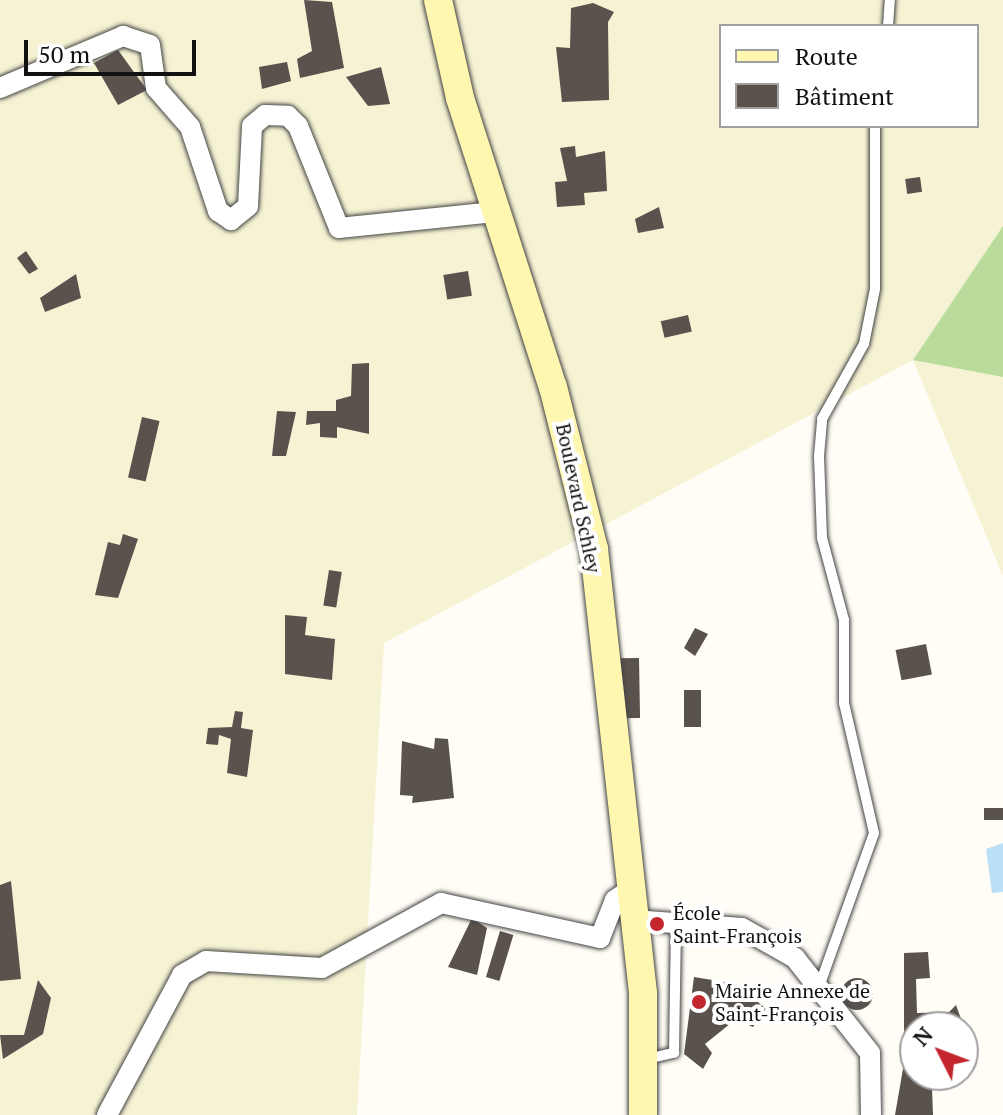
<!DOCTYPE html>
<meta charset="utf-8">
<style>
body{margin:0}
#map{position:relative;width:1003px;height:1115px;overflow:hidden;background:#fffdf5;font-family:"PT Serif",serif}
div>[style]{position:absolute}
.farmland>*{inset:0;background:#f6f3d4}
.forest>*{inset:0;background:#b9dc9c}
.water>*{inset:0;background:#b9e0f7}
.building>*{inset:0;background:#5a524d;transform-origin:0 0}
.round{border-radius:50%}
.roads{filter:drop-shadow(0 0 2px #444) drop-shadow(0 0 2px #444)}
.service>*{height:10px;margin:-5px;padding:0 5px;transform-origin:5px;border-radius:5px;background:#fff}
.minor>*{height:20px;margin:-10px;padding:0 10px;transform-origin:10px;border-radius:10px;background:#fff}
.secondary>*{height:28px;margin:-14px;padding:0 14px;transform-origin:14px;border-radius:14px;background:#fff6b0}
.dots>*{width:22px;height:22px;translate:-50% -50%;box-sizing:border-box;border:4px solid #fff;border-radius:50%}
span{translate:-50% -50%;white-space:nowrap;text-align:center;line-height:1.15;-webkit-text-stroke:8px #fff;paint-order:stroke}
.street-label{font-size:20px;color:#111}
.poi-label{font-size:20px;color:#111}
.left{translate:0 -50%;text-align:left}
.legend{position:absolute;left:719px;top:24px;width:260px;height:104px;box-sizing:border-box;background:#fff;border:2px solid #a0a0a0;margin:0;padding:10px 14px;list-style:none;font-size:24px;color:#111}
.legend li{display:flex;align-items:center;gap:16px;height:40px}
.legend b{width:40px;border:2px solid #a0a0a0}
.north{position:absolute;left:899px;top:1011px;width:80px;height:80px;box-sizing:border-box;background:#fff;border:2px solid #a0a0a0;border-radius:50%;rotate:312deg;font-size:22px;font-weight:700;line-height:32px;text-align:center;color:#111}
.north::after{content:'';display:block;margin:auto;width:28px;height:36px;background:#c4262e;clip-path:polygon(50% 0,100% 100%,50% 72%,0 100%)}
.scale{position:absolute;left:24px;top:40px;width:172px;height:36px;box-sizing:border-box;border:4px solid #111;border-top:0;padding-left:10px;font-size:24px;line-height:28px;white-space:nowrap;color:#111;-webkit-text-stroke:6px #fff;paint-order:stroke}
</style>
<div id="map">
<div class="farmland">
<i style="clip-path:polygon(evenodd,0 0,1003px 0,1003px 226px,914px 359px,1003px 377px,1003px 576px,913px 360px,384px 643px,357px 1115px,0 1115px,0 0,721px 26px,977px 26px,977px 126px,721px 126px,721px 26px)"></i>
</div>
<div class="forest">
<i style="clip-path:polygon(1003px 226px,1003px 377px,913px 360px)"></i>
</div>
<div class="water">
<i style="clip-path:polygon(1003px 843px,1003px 892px,992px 893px,986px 849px)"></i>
</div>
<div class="building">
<i style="clip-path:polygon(304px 0,332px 2px,344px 68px,300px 78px,297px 59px,312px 51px)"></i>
<i style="clip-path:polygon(593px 3px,614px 12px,608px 22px,609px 100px,562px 102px,556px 47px,570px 48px,571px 8px)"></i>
<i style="clip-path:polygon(118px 50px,147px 90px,118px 105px,94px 63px)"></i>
<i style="clip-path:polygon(287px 62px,291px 81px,262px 89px,259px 67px)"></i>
<i style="clip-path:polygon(381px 67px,390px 104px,368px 106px,346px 77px)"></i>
<i style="clip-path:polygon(575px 146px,576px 157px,605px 151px,607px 191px,584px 193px,585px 205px,557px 207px,555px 182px,567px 181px,560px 148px)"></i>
<i style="left:920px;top:177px;width:15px;height:15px;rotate:82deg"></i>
<i style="clip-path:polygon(659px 207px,664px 228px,638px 233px,635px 219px)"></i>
<i style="clip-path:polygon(26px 251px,38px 269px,29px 274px,17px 258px)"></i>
<i style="left:468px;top:271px;width:25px;height:25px;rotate:81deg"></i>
<i style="clip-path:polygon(76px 274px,81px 298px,45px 312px,40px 298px)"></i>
<i style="left:688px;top:315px;width:17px;height:28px;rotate:77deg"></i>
<i style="clip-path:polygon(369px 363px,369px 434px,337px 427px,337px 438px,320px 437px,320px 423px,306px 425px,307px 411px,336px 411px,336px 400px,351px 396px,352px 364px)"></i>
<i style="clip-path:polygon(277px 411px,296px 412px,286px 456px,272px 456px)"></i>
<i style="left:142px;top:417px;width:18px;height:62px;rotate:13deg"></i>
<i style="clip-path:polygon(123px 534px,138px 539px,118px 598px,95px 595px,108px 542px,120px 545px)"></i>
<i style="left:329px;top:570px;width:13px;height:36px;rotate:9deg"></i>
<i style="clip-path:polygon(285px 615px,307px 617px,305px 635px,335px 639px,332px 680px,285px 674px)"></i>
<i style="clip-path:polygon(695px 628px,708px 634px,695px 656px,684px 648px)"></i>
<i style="left:926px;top:644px;width:31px;height:31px;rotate:79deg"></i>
<i style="left:639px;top:658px;width:60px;height:21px;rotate:89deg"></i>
<i style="left:701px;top:690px;width:37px;height:17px;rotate:90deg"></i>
<i style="clip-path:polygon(235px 711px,243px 712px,241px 728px,253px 730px,247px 777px,227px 773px,231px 739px,219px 735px,218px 745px,206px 744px,208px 728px,232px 727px)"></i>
<i style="clip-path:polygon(435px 738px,448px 739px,454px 798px,412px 803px,413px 796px,400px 795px,402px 741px,434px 749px)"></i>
<i style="left:1003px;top:808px;width:12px;height:19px;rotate:90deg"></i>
<i style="clip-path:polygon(11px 881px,21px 979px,0 981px,0 885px)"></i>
<i style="clip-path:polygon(472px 918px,487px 928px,477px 975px,448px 967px)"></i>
<i style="left:500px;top:931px;width:14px;height:48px;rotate:17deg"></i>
<i style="clip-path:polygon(928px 952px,930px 978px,916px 979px,917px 1013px,949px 1012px,956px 1005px,964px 1027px,915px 1027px,915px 1075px,925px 1075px,925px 1088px,932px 1088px,933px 1115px,895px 1115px,904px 1063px,904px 953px)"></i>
<i style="clip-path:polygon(694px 977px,737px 984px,766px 1009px,753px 1027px,736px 1019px,705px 1044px,712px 1053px,703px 1069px,684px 1054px)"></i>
<i class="round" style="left:841px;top:978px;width:32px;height:32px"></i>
<i style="clip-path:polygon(38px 980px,51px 998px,43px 1034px,3px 1059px,0 1035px,24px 1035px)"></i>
</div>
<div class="roads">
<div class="service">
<i style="left:888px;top:26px;width:26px;rotate:-86deg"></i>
<i style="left:820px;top:984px;width:160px;rotate:-70.3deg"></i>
<i style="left:874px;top:833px;width:133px;rotate:-103deg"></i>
<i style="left:844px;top:703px;width:83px;rotate:-90deg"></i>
<i style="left:844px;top:620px;width:85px;rotate:-105deg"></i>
<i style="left:822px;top:538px;width:82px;rotate:-92.1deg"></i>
<i style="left:819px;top:456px;width:37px;rotate:-85deg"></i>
<i style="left:822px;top:419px;width:86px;rotate:-60.8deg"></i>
<i style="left:864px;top:344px;width:56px;rotate:-78.7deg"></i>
<i style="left:875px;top:289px;width:163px;rotate:-90deg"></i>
<i style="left:647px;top:1059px;width:28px;rotate:-13deg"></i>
<i style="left:674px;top:1053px;width:126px;rotate:-89.1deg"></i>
</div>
<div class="minor">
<i style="left:0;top:88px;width:134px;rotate:-22.9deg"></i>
<i style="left:123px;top:36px;width:28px;rotate:18deg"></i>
<i style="left:150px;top:45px;width:43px;rotate:82.1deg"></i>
<i style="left:156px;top:88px;width:52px;rotate:48.9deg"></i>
<i style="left:190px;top:127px;width:89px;rotate:71.6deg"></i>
<i style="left:218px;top:211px;width:16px;rotate:35deg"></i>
<i style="left:231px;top:220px;width:22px;rotate:-39deg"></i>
<i style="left:248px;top:206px;width:80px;rotate:-87.1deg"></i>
<i style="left:252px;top:126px;width:17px;rotate:-40deg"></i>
<i style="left:265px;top:115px;width:23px;rotate:2deg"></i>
<i style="left:288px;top:116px;width:14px;rotate:45deg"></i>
<i style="left:298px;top:126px;width:110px;rotate:68.1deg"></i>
<i style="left:339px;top:228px;width:156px;rotate:-5.9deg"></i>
<i style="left:633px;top:920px;width:109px;rotate:4.2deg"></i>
<i style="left:742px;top:928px;width:61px;rotate:29.5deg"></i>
<i style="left:795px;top:958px;width:121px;rotate:51.7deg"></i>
<i style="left:870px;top:1053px;width:62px;rotate:89.1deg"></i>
<i style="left:107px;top:1115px;width:159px;rotate:-61.8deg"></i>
<i style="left:182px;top:975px;width:28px;rotate:-30deg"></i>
<i style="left:206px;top:961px;width:116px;rotate:3.5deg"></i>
<i style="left:322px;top:968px;width:136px;rotate:-28.6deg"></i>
<i style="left:441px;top:903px;width:163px;rotate:12.4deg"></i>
<i style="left:600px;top:938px;width:41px;rotate:-68.5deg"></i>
<i style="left:615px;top:900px;width:16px;rotate:-35deg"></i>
</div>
<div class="secondary">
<i style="left:438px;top:0;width:100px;rotate:77.3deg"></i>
<i style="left:460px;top:98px;width:304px;rotate:72.2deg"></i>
<i style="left:553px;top:387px;width:167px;rotate:75.8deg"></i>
<i style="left:594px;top:549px;width:448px;rotate:83.7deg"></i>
<i style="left:643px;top:994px;width:121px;rotate:90deg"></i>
</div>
</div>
<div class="dots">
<i style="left:657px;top:924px;background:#c4262e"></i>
<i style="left:699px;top:1002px;background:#c4262e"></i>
</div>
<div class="street-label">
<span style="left:579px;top:498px;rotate:78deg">Boulevard Schley</span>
</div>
<div class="poi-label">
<span class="left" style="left:673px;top:924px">École<br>Saint-François</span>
<span class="left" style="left:715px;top:1002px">Mairie Annexe de<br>Saint-François</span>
</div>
<ul class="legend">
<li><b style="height:10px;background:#fff6b0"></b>Route</li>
<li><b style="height:22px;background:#5a524d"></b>Bâtiment</li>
</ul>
<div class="north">N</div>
<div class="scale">50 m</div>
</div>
